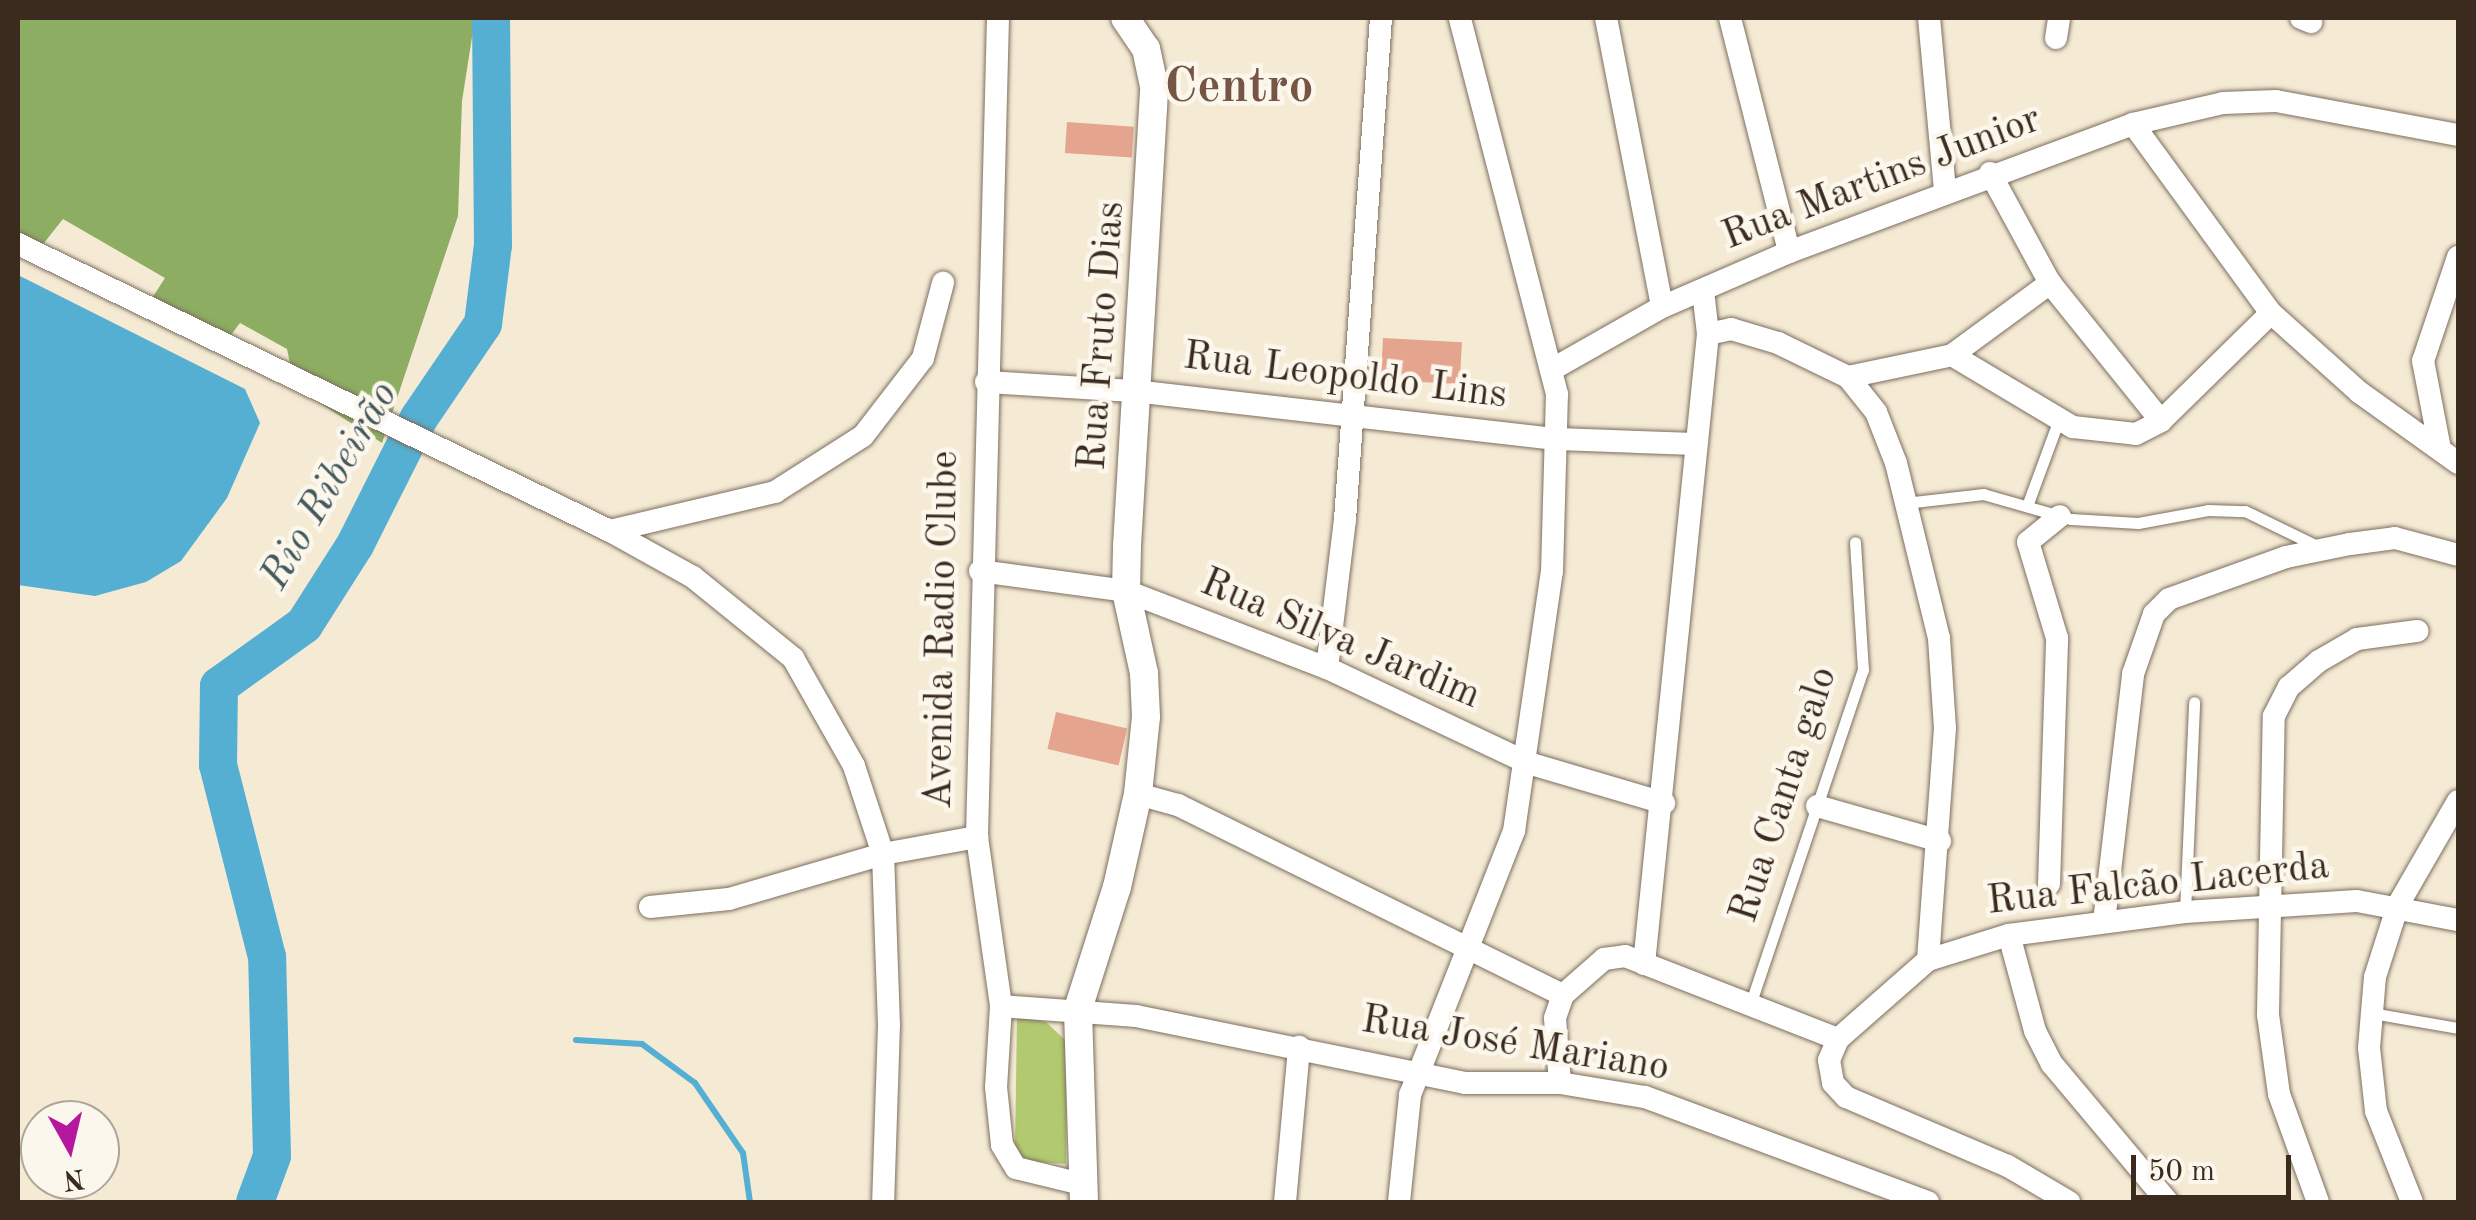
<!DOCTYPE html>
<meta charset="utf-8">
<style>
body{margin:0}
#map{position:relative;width:2476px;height:1220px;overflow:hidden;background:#f5ebd5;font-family:"Old Standard TT",serif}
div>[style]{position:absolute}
.green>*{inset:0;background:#b2ca6f}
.forest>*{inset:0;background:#8dae62}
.water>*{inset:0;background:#55afd3}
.stream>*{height:6px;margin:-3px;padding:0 3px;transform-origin:3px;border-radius:3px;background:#55afd3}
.river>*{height:38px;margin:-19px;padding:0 19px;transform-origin:19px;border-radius:19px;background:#55afd3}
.building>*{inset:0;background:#e5a48e;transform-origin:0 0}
.roads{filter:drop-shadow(0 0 2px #7c6e5e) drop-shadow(0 0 2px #7c6e5e)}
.service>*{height:11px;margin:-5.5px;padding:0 5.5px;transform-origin:5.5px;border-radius:5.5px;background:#fff}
.minor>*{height:22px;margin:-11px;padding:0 11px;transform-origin:11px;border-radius:11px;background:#fff}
.tertiary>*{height:28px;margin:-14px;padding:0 14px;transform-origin:14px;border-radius:14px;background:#fff}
span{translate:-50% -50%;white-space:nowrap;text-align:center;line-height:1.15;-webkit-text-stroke:9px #fbf7ec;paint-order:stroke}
.street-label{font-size:40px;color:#3b2a1e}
.water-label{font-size:42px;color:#44595d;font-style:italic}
.district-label{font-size:50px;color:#765545;font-weight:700}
.frame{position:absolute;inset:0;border:20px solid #3b2a1e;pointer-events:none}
.north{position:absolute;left:20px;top:1100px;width:100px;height:100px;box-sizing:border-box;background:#fbf7ec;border:2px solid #aea59a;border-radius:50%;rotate:172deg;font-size:28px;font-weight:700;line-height:40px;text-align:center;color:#3b2a1e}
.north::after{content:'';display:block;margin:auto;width:35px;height:45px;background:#b5179e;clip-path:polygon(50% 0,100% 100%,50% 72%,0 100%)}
.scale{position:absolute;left:2131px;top:1155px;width:160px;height:45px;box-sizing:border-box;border:5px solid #3b2a1e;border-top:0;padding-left:12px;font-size:30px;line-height:35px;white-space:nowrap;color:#3b2a1e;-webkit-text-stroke:8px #fbf7ec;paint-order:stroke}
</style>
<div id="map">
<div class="green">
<i style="clip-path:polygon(1017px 1016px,1046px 1022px,1067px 1042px,1066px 1164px,1023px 1161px,1015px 1149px)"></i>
</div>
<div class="forest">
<i style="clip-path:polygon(18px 18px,475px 18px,462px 101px,458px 216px,382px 443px,295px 387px,287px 349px,240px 323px,218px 352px,141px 315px,165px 278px,63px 219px,40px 248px,18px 231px)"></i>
</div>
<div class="water">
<i style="clip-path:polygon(18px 275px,245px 389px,260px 423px,227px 498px,181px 561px,146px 582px,95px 596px,18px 585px)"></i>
</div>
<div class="stream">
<i style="left:576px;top:1040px;width:66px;rotate:3.5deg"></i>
<i style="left:642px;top:1044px;width:66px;rotate:36.3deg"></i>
<i style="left:695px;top:1083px;width:85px;rotate:55.6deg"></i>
<i style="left:743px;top:1153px;width:49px;rotate:81.9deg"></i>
</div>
<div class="river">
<i style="left:255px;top:1202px;width:49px;rotate:-69.7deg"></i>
<i style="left:272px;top:1156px;width:199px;rotate:-91.4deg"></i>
<i style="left:267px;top:957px;width:198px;rotate:-104.3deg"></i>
<i style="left:218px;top:765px;width:79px;rotate:-89.3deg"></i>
<i style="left:219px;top:686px;width:105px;rotate:-35.7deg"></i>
<i style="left:304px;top:625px;width:95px;rotate:-57.5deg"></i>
<i style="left:355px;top:545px;width:142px;rotate:-63.3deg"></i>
<i style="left:419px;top:418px;width:114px;rotate:-55.8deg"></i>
<i style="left:483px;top:324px;width:80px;rotate:-82.8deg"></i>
<i style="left:493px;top:245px;width:227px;rotate:-90.5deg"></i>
</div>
<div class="building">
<i style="left:1067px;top:122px;width:67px;height:31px;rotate:4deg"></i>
<i style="left:1383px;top:338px;width:79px;height:42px;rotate:3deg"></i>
<i style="left:1056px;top:712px;width:73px;height:38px;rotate:13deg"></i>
</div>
<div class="roads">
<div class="service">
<i style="left:1905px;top:503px;width:79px;rotate:-6.6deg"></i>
<i style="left:1983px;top:494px;width:91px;rotate:15.9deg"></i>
<i style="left:2071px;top:519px;width:67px;rotate:3.4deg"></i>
<i style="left:2138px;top:523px;width:71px;rotate:-10.5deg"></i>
<i style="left:2208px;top:510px;width:37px;rotate:2deg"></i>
<i style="left:2245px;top:511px;width:80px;rotate:25.9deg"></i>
<i style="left:2027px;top:506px;width:93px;rotate:-69.8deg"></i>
<i style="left:2185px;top:912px;width:210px;rotate:-87.5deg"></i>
<i style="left:1750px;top:1005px;width:354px;rotate:-71.4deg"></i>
<i style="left:1863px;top:670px;width:128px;rotate:-93.6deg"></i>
<i style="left:2372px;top:1013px;width:87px;rotate:9.9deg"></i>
</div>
<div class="minor">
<i style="left:998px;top:18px;width:819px;rotate:91.47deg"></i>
<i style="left:977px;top:837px;width:171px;rotate:81.9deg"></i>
<i style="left:1001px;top:1006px;width:81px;rotate:93.5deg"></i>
<i style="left:996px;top:1087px;width:58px;rotate:84.1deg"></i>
<i style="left:1002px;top:1145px;width:27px;rotate:59deg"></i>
<i style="left:1016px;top:1168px;width:71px;rotate:13.8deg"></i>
<i style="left:1606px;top:18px;width:294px;rotate:79deg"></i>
<i style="left:1730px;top:18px;width:241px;rotate:75.8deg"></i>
<i style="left:1929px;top:18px;width:172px;rotate:84.7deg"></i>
<i style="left:2301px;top:18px;width:11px;rotate:22deg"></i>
<i style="left:2056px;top:38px;width:20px;rotate:-81deg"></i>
<i style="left:2133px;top:124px;width:234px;rotate:53.9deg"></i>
<i style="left:2271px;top:313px;width:118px;rotate:41.9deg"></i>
<i style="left:2359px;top:392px;width:122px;rotate:35.6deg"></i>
<i style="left:1990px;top:173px;width:125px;rotate:61.4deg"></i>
<i style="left:2050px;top:283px;width:177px;rotate:51.2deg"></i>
<i style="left:18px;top:244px;width:658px;rotate:25.86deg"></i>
<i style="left:610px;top:531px;width:95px;rotate:29deg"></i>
<i style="left:693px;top:577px;width:129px;rotate:39deg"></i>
<i style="left:793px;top:658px;width:124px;rotate:60.5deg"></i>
<i style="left:854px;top:766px;width:93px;rotate:71.8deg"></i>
<i style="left:883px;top:854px;width:171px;rotate:88deg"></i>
<i style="left:889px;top:1025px;width:177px;rotate:91.9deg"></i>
<i style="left:1708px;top:334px;width:24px;rotate:-12deg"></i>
<i style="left:1731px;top:329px;width:49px;rotate:16.6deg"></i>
<i style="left:1778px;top:343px;width:78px;rotate:25.9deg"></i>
<i style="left:1848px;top:377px;width:45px;rotate:51.3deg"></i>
<i style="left:1876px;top:412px;width:55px;rotate:68.6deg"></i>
<i style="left:1896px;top:463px;width:180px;rotate:76.2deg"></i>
<i style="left:1939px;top:638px;width:90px;rotate:86.2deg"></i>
<i style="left:1945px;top:728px;width:233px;rotate:94.2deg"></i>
<i style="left:1928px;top:960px;width:120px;rotate:138.7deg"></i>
<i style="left:1838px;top:1039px;width:23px;rotate:113deg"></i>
<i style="left:1829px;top:1060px;width:23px;rotate:80deg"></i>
<i style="left:1833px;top:1083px;width:19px;rotate:47deg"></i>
<i style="left:1846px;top:1097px;width:176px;rotate:23.1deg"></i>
<i style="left:2008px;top:1166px;width:71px;rotate:30.5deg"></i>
<i style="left:1952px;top:355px;width:141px;rotate:30.8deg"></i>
<i style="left:2073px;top:427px;width:63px;rotate:6.3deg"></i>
<i style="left:2136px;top:434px;width:28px;rotate:-27deg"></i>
<i style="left:2161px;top:421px;width:154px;rotate:-44.5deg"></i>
<i style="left:1551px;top:370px;width:128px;rotate:-29.6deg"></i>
<i style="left:1662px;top:307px;width:138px;rotate:-23.4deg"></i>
<i style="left:1789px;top:252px;width:367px;rotate:-20.4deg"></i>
<i style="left:2133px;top:124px;width:92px;rotate:-13.1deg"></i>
<i style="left:2223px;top:103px;width:53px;rotate:-2.2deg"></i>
<i style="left:2276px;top:101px;width:185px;rotate:10.6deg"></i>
<i style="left:1848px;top:377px;width:106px;rotate:-11.9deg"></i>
<i style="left:1952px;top:355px;width:122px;rotate:-36.3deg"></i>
<i style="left:986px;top:382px;width:148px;rotate:3.5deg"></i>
<i style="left:1134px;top:391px;width:427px;rotate:6.5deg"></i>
<i style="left:1558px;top:439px;width:137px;rotate:2.1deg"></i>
<i style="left:2440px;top:449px;width:90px;rotate:-100.9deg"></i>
<i style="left:2423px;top:361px;width:110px;rotate:-71.4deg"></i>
<i style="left:610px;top:531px;width:170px;rotate:-13.3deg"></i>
<i style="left:775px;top:492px;width:104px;rotate:-32.5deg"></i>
<i style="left:863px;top:436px;width:98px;rotate:-52.4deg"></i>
<i style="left:923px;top:358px;width:78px;rotate:-75.1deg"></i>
<i style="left:980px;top:571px;width:147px;rotate:7.8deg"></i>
<i style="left:1126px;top:591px;width:215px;rotate:21deg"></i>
<i style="left:1327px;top:668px;width:222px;rotate:25.3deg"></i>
<i style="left:1528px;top:763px;width:142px;rotate:16.4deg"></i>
<i style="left:1327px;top:668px;width:149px;rotate:-83.1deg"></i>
<i style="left:1345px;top:520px;width:503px;rotate:-85.9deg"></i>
<i style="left:1138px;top:794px;width:41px;rotate:15.4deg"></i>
<i style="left:1178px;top:805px;width:429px;rotate:26.3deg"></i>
<i style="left:1817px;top:806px;width:128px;rotate:15.9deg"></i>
<i style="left:2049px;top:884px;width:246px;rotate:-88.1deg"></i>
<i style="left:2057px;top:638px;width:100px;rotate:-106.8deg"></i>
<i style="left:2028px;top:542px;width:41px;rotate:-39.1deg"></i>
<i style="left:650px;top:907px;width:79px;rotate:-5.8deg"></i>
<i style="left:729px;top:899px;width:160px;rotate:-16.3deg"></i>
<i style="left:883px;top:854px;width:96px;rotate:-10.3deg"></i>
<i style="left:2104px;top:922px;width:250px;rotate:-83.3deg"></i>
<i style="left:2133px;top:674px;width:64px;rotate:-70.7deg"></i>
<i style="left:2154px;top:614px;width:21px;rotate:-45deg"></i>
<i style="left:2169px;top:599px;width:124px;rotate:-19.7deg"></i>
<i style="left:2286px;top:557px;width:65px;rotate:-11.5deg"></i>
<i style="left:2350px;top:544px;width:45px;rotate:-7.6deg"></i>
<i style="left:2395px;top:538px;width:65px;rotate:15.1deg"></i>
<i style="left:2009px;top:935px;width:99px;rotate:74.8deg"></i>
<i style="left:2035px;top:1031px;width:37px;rotate:63deg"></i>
<i style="left:2052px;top:1064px;width:180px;rotate:50deg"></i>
<i style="left:1928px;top:960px;width:85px;rotate:-17.2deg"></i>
<i style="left:2009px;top:935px;width:177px;rotate:-7.4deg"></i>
<i style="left:2185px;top:912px;width:172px;rotate:-3.7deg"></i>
<i style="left:2357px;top:901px;width:103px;rotate:10.7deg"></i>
<i style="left:1644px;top:964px;width:633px;rotate:-84.2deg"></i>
<i style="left:1708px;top:334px;width:43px;rotate:-96.6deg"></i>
<i style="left:1001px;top:1006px;width:135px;rotate:4.2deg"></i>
<i style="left:1136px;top:1016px;width:336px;rotate:11.5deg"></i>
<i style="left:1465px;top:1083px;width:95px"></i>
<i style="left:1560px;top:1083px;width:86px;rotate:9.4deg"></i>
<i style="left:1645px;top:1097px;width:302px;rotate:20.4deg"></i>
<i style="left:1560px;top:1083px;width:65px;rotate:-94.4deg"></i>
<i style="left:1555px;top:1018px;width:24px;rotate:-71deg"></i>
<i style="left:1563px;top:995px;width:55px;rotate:-41.3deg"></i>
<i style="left:1604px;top:959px;width:21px;rotate:-8deg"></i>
<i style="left:1625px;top:956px;width:229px;rotate:21.3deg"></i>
<i style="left:1285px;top:1202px;width:156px;rotate:-84.8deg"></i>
<i style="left:1399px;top:1202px;width:108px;rotate:-84.1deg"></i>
<i style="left:1410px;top:1095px;width:284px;rotate:-68.5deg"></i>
<i style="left:1514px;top:831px;width:262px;rotate:-81.7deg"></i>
<i style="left:1552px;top:572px;width:178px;rotate:-88.4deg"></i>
<i style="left:1557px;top:394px;width:388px;rotate:-104.5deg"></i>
<i style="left:2318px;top:1202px;width:115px;rotate:-109.9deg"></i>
<i style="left:2279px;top:1094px;width:80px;rotate:-97.9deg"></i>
<i style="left:2268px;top:1015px;width:299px;rotate:-88.9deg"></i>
<i style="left:2274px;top:716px;width:33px;rotate:-63deg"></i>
<i style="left:2289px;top:687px;width:40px;rotate:-41deg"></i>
<i style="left:2319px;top:661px;width:44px;rotate:-30.1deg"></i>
<i style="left:2357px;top:639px;width:61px;rotate:-7.6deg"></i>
<i style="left:2412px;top:1202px;width:98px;rotate:-111.6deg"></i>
<i style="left:2376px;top:1111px;width:63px;rotate:-96.3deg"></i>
<i style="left:2369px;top:1048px;width:71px;rotate:-85.2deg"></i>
<i style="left:2375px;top:977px;width:76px;rotate:-72.3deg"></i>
<i style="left:2398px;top:905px;width:120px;rotate:-60deg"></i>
</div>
<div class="tertiary">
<i style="left:1084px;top:1202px;width:193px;rotate:-91.8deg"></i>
<i style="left:1078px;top:1009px;width:128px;rotate:-72.3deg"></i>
<i style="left:1117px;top:887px;width:95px;rotate:-77.3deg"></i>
<i style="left:1138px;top:794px;width:77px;rotate:-84.1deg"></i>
<i style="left:1146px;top:717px;width:44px;rotate:-92.6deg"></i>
<i style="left:1144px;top:673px;width:84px;rotate:-102.4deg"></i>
<i style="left:1126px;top:591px;width:45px;rotate:-88.7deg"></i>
<i style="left:1127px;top:546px;width:461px;rotate:-86.6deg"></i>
<i style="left:1154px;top:86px;width:38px;rotate:-102deg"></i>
<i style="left:1146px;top:49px;width:37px;rotate:-124deg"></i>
</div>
</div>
<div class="street-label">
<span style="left:1882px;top:179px;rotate:-21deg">Rua Martins Junior</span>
<span style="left:1103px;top:336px;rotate:-86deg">Rua Fruto Dias</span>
<span style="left:1345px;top:377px;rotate:7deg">Rua Leopoldo Lins</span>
<span style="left:943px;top:630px;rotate:-89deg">Avenida Radio Clube</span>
<span style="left:1340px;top:640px;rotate:23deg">Rua Silva Jardim</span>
<span style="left:1785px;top:795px;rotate:-72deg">Rua Canta galo</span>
<span style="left:2158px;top:885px;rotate:-6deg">Rua Falcão Lacerda</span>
<span style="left:1515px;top:1045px;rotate:9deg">Rua José Mariano</span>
</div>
<div class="water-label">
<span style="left:330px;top:486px;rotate:-60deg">Rio Ribeirão</span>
</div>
<div class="district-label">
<span style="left:1239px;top:89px">Centro</span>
</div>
<div class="frame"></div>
<div class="north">N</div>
<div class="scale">50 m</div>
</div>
